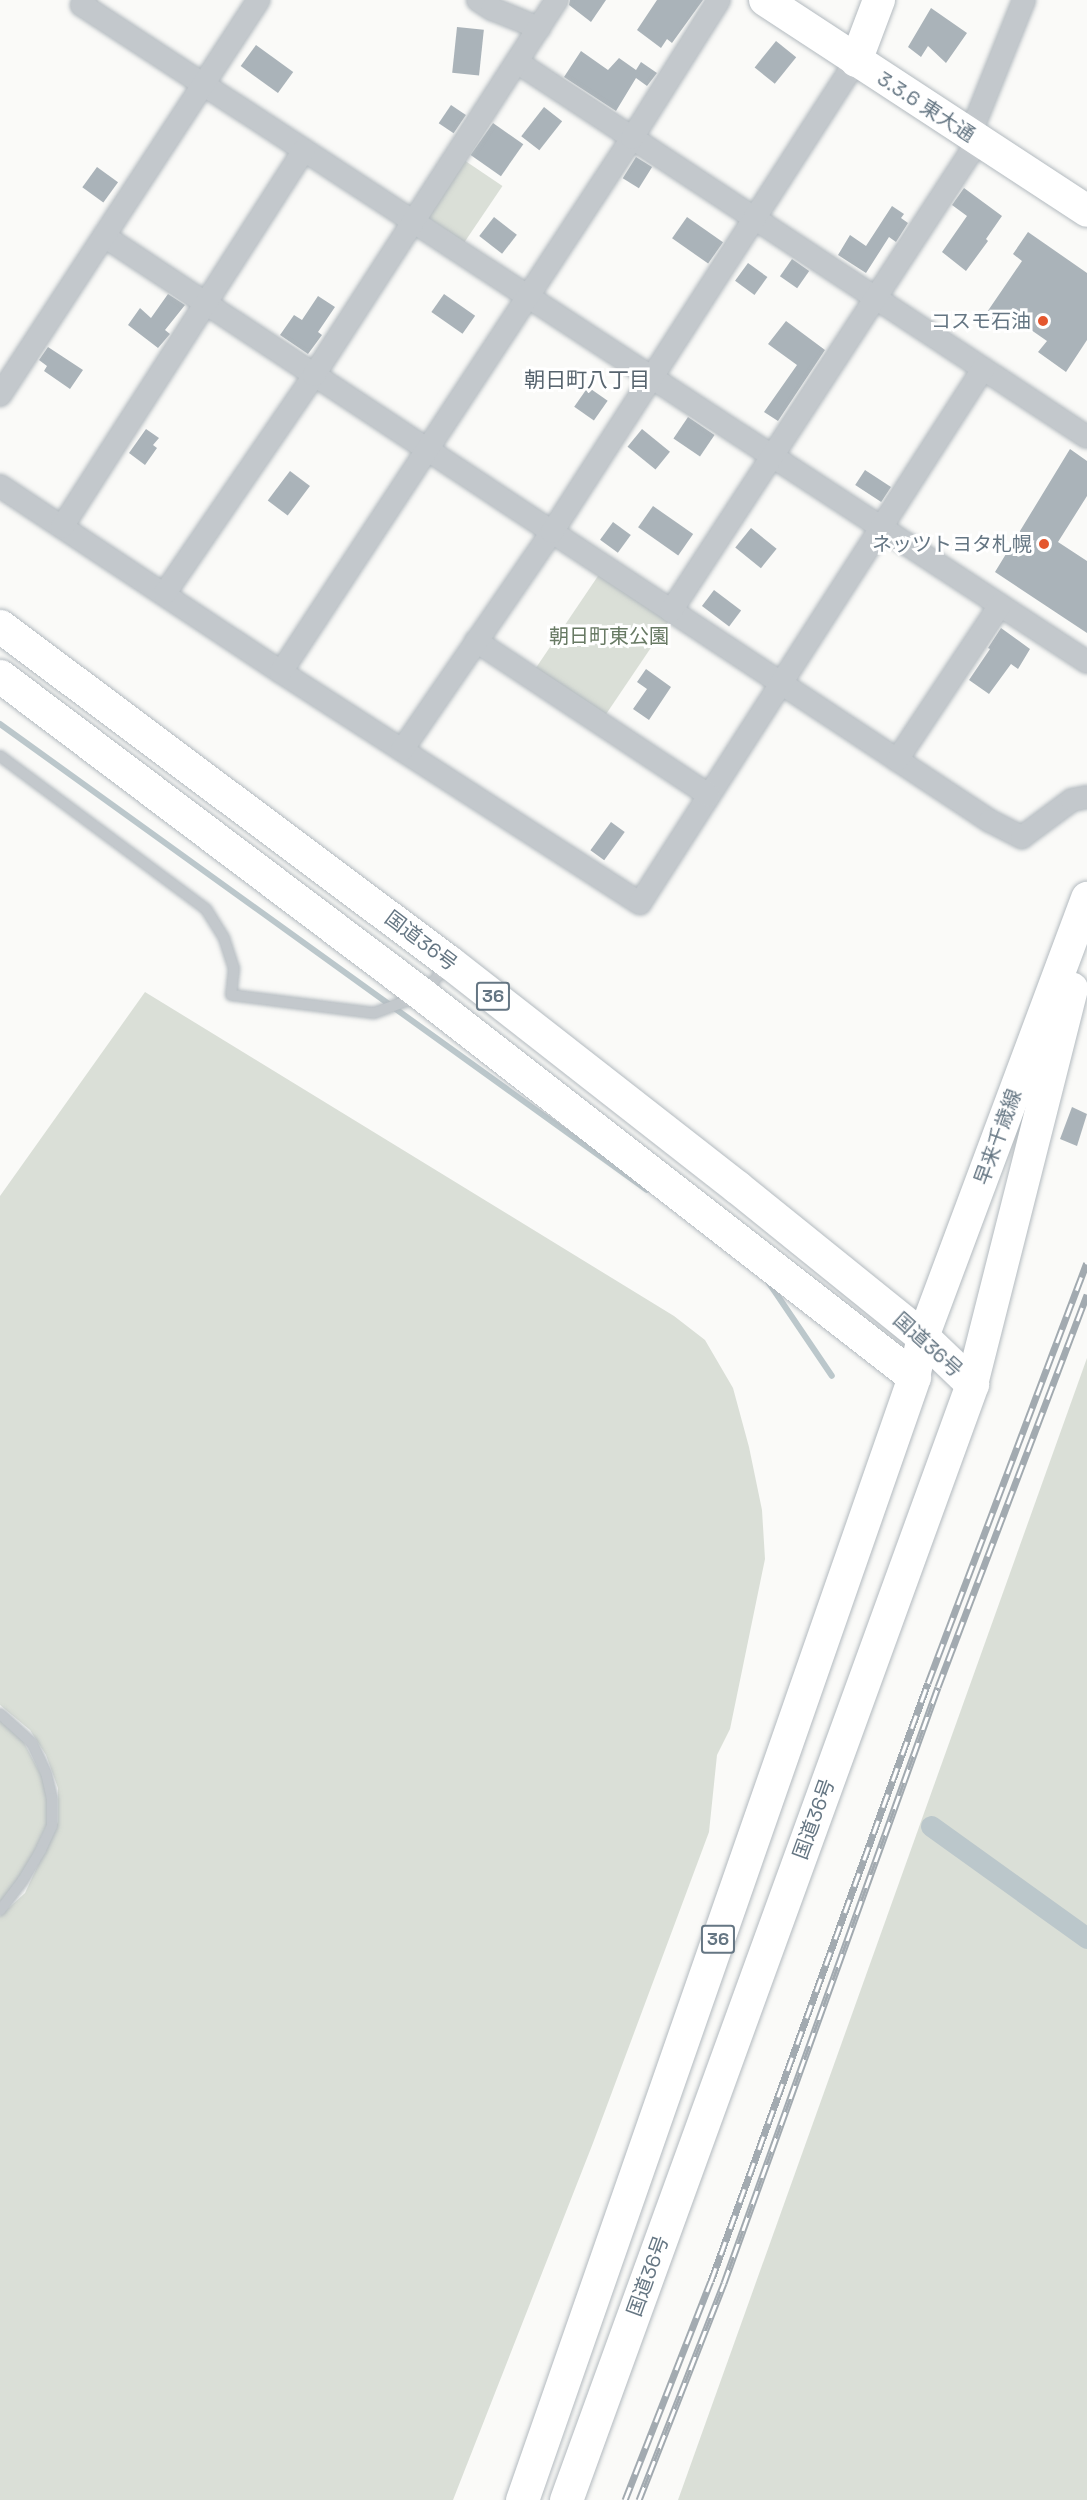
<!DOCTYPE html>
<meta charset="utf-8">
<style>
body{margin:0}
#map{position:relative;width:1087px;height:2500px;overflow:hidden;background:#fafaf8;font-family:"Space Grotesk","Noto Sans JP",sans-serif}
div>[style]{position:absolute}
.green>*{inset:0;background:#dadfd7;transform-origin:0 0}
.stream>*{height:6px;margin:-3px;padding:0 3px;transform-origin:3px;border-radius:3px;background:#bbc7cb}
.canal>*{height:21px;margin:-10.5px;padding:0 10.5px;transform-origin:10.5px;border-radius:10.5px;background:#bbc7cb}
.building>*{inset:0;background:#aab3b9;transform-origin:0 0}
.roads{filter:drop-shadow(0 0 2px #b3babf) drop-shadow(0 0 2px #b3babf)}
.lane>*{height:10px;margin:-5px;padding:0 5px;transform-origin:5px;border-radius:5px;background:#c3c8cc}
.street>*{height:22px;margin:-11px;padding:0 11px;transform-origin:11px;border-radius:11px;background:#c3c8cc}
.secondary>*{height:32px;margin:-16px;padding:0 16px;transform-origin:16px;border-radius:16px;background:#fff}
.highway>*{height:33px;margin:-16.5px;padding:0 16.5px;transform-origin:16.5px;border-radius:16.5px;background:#fff}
.rail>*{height:7px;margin-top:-3.5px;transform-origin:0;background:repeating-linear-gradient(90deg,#fff 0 14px,#a2aab0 0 28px);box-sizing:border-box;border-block:2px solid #a2aab0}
.dots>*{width:16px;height:16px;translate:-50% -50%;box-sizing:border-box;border:3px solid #fff;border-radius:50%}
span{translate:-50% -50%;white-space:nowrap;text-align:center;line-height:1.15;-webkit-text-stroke:6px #fff;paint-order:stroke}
.shield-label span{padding:2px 4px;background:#fff;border:2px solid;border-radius:4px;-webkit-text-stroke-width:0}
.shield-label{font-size:18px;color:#657683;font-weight:700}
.street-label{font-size:20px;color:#657683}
.poi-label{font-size:20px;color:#657683}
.right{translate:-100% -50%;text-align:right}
.park-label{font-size:20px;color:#687a64}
.neighbourhood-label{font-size:21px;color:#57646e}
</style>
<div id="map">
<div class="green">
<i style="left:461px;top:158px;width:50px;height:68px;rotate:34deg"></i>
<i style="left:600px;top:573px;width:84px;height:115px;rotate:34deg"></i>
<i style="clip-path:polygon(145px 992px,674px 1316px,705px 1340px,733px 1388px,749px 1447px,762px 1510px,765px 1559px,730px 1729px,717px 1755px,709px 1832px,593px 2143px,453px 2500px,0 2500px,0 1916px,25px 1893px,58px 1822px,58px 1788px,46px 1755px,30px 1730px,0 1705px,0 1196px)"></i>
<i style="clip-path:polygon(1087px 1358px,1087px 2500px,678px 2500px)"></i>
<i style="clip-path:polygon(0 1720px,22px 1739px,45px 1782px,49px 1820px,29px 1863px,0 1904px)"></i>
</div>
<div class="stream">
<i style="left:0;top:724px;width:797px;rotate:35.76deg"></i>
<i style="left:769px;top:1283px;width:112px;rotate:55.9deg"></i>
</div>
<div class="canal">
<i style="left:931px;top:1826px;width:192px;rotate:35.7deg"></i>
</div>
<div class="building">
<i style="clip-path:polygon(570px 0,606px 0,591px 22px,569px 5px)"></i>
<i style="clip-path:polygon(657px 0,703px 0,672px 43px,667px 39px,661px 48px,637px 30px)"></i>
<i style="clip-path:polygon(931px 8px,967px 33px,946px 63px,928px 46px,921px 57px,908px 47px)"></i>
<i style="left:457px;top:27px;width:27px;height:46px;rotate:6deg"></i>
<i style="left:776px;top:41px;width:26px;height:34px;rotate:39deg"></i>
<i style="left:256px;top:45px;width:46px;height:26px;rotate:36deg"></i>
<i style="clip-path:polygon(581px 51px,608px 70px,619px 58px,636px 70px,641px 62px,657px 73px,647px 86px,636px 78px,616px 111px,564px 77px)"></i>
<i style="left:451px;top:105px;width:18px;height:22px;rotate:34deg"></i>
<i style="left:544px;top:107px;width:23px;height:37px;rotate:38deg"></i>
<i style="left:493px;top:123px;width:37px;height:39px;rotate:35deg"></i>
<i style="left:636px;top:157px;width:19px;height:25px;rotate:32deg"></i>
<i style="left:97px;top:167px;width:26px;height:25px;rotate:36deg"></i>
<i style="clip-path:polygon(964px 188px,1002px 216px,986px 239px,988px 241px,966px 271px,942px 252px,967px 216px,952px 205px)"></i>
<i style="clip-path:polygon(892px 206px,904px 214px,901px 218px,908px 223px,896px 242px,889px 237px,866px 273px,838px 255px,850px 235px,866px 246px)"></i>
<i style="left:494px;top:217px;width:29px;height:24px;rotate:38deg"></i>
<i style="left:687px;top:217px;width:44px;height:26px;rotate:35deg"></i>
<i style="clip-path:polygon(1028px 232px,1087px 273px,1087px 340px,1066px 372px,1038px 352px,1047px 341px,1008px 314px,997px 330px,983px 318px,1022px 261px,1013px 254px)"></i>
<i style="left:792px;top:259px;width:21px;height:21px;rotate:35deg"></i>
<i style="left:748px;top:263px;width:24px;height:22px;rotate:36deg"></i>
<i style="clip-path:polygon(168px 294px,185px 305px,165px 330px,170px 334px,158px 348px,128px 325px,140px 308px,151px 318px)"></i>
<i style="left:444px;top:294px;width:38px;height:22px;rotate:35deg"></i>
<i style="clip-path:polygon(318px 296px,335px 307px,318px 332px,322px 335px,308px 354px,280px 335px,294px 315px,302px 320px)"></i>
<i style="clip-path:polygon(786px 321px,825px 350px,778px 421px,764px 412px,797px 365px,768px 344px)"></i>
<i style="clip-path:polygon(48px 347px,83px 370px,70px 389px,44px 371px,47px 366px,39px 360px)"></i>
<i style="left:588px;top:387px;width:24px;height:24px;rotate:35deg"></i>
<i style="left:688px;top:417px;width:32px;height:26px;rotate:34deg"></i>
<i style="clip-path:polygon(146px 429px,159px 438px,153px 445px,157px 448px,145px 465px,129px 453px)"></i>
<i style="left:642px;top:429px;width:36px;height:23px;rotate:39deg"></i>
<i style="clip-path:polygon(1070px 449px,1087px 461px,1087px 496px,1058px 542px,1087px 561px,1087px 633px,995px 572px)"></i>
<i style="left:865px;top:470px;width:31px;height:18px;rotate:33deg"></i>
<i style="left:290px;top:471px;width:25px;height:37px;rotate:37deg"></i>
<i style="left:653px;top:506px;width:49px;height:26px;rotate:35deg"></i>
<i style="left:613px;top:522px;width:22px;height:22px;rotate:36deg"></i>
<i style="left:751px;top:528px;width:33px;height:25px;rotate:39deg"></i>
<i style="left:714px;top:590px;width:34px;height:20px;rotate:37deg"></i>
<i style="clip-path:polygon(1001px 628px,1030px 649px,1018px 669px,1011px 664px,989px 694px,969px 680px,990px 649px,988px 648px)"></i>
<i style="clip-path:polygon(646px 669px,671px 687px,649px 720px,633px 709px,647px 689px,637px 682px)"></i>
<i style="left:611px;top:822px;width:17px;height:35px;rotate:36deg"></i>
<i style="clip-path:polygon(1072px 1107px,1087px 1114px,1077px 1146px,1060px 1139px)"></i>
</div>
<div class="roads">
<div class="lane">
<i style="left:0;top:756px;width:257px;rotate:36.6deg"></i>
<i style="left:206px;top:909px;width:34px;rotate:58deg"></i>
<i style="left:224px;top:938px;width:32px;rotate:72deg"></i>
<i style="left:234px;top:968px;width:27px;rotate:96deg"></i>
<i style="left:231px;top:995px;width:144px;rotate:7.2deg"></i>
<i style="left:374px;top:1013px;width:52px;rotate:-20.2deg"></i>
<i style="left:423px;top:995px;width:39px;rotate:-52deg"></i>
<i style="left:0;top:1714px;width:43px;rotate:42.2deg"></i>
<i style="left:32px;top:1743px;width:33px;rotate:65deg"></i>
<i style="left:46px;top:1773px;width:26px;rotate:77deg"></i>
<i style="left:52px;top:1798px;width:28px;rotate:90deg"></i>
<i style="left:52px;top:1826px;width:26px;rotate:115deg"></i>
<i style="left:41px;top:1850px;width:35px;rotate:121deg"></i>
<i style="left:23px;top:1880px;width:38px;rotate:127deg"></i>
</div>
<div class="street">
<i style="left:85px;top:0;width:6px;rotate:121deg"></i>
<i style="left:82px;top:5px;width:1201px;rotate:33.17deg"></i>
<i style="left:478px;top:0;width:17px;rotate:33deg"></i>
<i style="left:492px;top:9px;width:51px;rotate:22deg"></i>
<i style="left:517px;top:62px;width:682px;rotate:33.34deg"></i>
<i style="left:970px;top:135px;width:145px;rotate:-68.2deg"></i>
<i style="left:104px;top:236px;width:1062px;rotate:33.44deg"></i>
<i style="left:990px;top:821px;width:36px;rotate:27deg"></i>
<i style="left:1022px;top:837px;width:62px;rotate:-36.5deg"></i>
<i style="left:1072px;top:800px;width:15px;rotate:-11deg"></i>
<i style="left:0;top:395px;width:472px;rotate:-56.8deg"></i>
<i style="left:0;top:486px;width:337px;rotate:33.5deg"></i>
<i style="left:281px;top:672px;width:427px;rotate:32.8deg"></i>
<i style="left:640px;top:903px;width:635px;rotate:-57.29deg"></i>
<i style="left:62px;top:527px;width:448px;rotate:-57.3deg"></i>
<i style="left:165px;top:593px;width:264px;rotate:-55.6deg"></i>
<i style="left:314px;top:375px;width:447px;rotate:-57.1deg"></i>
<i style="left:671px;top:611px;width:561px;rotate:-56.85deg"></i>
<i style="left:476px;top:641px;width:279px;rotate:33.5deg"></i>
<i style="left:281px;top:672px;width:639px;rotate:-56.68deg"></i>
<i style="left:632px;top:138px;width:163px;rotate:-57.8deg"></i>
<i style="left:402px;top:750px;width:265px;rotate:-55.5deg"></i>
<i style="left:552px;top:532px;width:561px;rotate:-57.16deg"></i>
<i style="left:897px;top:760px;width:186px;rotate:-56.4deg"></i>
</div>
<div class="secondary">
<i style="left:765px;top:0;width:385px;rotate:33.2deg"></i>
<i style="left:856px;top:61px;width:65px;rotate:-69.3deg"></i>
<i style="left:914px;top:1377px;width:41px;rotate:-77.3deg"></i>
<i style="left:923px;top:1337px;width:469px;rotate:-69.5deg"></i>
<i style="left:972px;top:1384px;width:408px;rotate:-75.8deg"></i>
</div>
<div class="highway">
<i style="left:0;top:626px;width:561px;rotate:36.81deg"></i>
<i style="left:449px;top:962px;width:365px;rotate:38deg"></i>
<i style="left:737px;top:1187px;width:239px;rotate:38.9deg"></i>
<i style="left:923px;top:1337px;width:68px;rotate:43.8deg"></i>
<i style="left:0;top:676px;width:530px;rotate:37.02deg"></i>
<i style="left:423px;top:995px;width:622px;rotate:37.88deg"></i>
<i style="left:522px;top:2500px;width:1189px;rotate:-70.76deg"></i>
<i style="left:566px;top:2500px;width:1188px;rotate:-70.01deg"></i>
</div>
</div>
<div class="rail">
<i style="left:625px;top:2500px;width:235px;rotate:-68.6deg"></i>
<i style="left:711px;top:2281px;width:636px;rotate:-70.06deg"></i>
<i style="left:928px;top:1683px;width:449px;rotate:-69.3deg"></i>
<i style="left:639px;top:2500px;width:233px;rotate:-68.6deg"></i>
<i style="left:724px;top:2283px;width:633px;rotate:-70.25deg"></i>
<i style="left:938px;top:1687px;width:420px;rotate:-69.2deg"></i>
</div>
<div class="dots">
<i style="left:1043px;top:321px;background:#e4572e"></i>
<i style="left:1044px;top:544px;background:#e4572e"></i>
</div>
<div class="shield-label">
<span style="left:493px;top:996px">36</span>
<span style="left:718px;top:1939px">36</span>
</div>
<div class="street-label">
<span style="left:926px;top:107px;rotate:33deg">3.3.6 東大通</span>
<span style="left:421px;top:941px;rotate:37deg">国道36号</span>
<span style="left:998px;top:1137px;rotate:-70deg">早来千歳線</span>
<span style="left:928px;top:1345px;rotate:42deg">国道36号</span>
<span style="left:814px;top:1819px;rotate:-70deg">国道36号</span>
<span style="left:648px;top:2276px;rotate:-70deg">国道36号</span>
</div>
<div class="poi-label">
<span class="right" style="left:1031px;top:321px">コスモ石油</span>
<span class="right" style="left:1032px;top:544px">ネッツトヨタ札幌</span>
</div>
<div class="park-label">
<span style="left:609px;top:636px">朝日町東公園</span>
</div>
<div class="neighbourhood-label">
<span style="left:587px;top:380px">朝日町八丁目</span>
</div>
</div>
